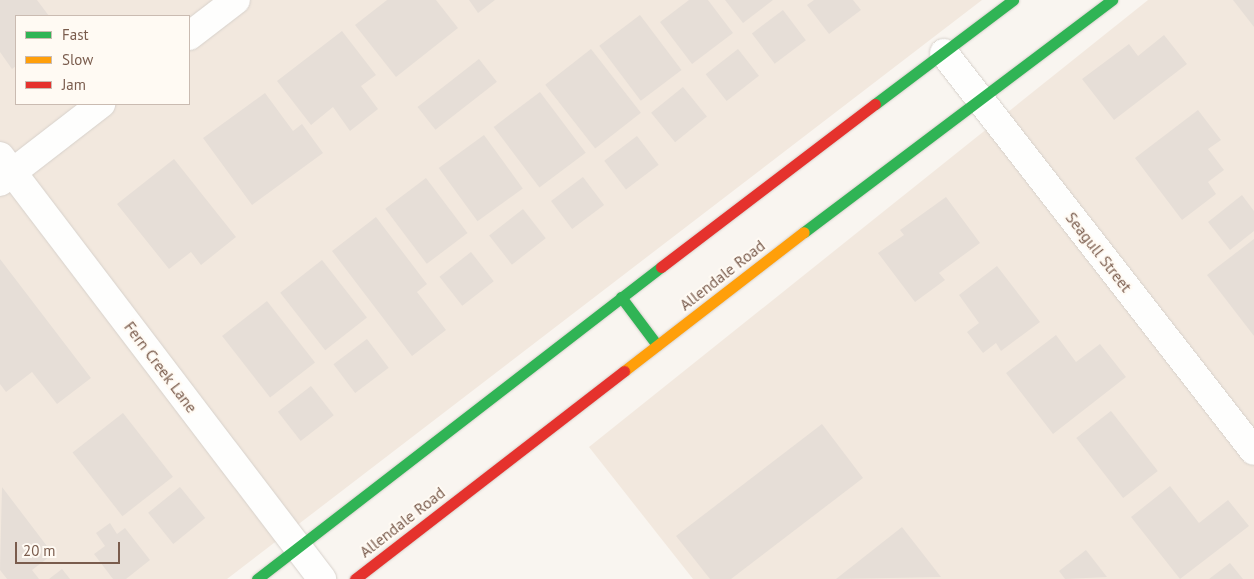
<!DOCTYPE html>
<style>
body{margin:0}
#map{position:relative;width:1254px;height:579px;overflow:hidden;background:#f9f5f0;font-family:"PT Sans",sans-serif}
div>[style]{position:absolute}
.residential>*{inset:0;background:#f2e8de}
.building>*{inset:0;background:#e6ded7;transform-origin:0 0}
.roads{filter:drop-shadow(0 0 1px #d7d1cb) drop-shadow(0 0 1px #d7d1cb)}
.street>*{height:28px;margin:-14px;padding:0 14px;transform-origin:14px;border-radius:14px;background:#fefefd}
.fast>*{height:11px;margin:-5.5px;padding:0 5.5px;transform-origin:5.5px;border-radius:5.5px;background:#30b455}
.slow>*{height:11px;margin:-5.5px;padding:0 5.5px;transform-origin:5.5px;border-radius:5.5px;background:#ff9f0a}
.jam>*{height:11px;margin:-5.5px;padding:0 5.5px;transform-origin:5.5px;border-radius:5.5px;background:#e5322d}
span{translate:-50% -50%;white-space:nowrap;text-align:center;line-height:1.15;-webkit-text-stroke:4px #fffaf3;paint-order:stroke}
.street-label{font-size:16px;color:#7a5c4d}
.legend{position:absolute;left:15px;top:15px;width:175px;height:90px;box-sizing:border-box;background:#fffaf3;border:1px solid #cabbb1;margin:0;padding:6px 9px;list-style:none;font-size:15px;color:#7a5c4d}
.legend li{display:flex;align-items:center;gap:10px;height:25px}
.legend b{width:25px;border:1px solid #cabbb1}
.scale{position:absolute;left:15px;top:542px;width:105px;height:22px;box-sizing:border-box;border:2px solid #7a5c4d;border-top:0;padding-left:6px;font-size:15px;line-height:18px;white-space:nowrap;color:#7a5c4d;-webkit-text-stroke:4px #fffaf3;paint-order:stroke}
</style>
<div id="map">
<div class="residential">
<i style="clip-path:polygon(evenodd,0 0,982px 0,227px 579px,0 579px,0 0,16px 16px,189px 16px,189px 104px,16px 104px,16px 16px)"></i>
<i style="clip-path:polygon(1148px 0,1254px 0,1254px 579px,693px 579px,589px 447px)"></i>
</div>
<div class="building">
<i style="clip-path:polygon(0 0,37px 0,49px 16px,16px 16px,16px 66px,12px 69px,0 52px)"></i>
<i style="clip-path:polygon(387px 0,436px 0,458px 28px,396px 77px,355px 25px)"></i>
<i style="clip-path:polygon(469px 0,495px 0,478px 13px)"></i>
<i style="clip-path:polygon(689px 0,708px 0,733px 33px,692px 64px,660px 22px)"></i>
<i style="clip-path:polygon(725px 0,773px 0,743px 23px)"></i>
<i style="clip-path:polygon(814px 0,853px 0,861px 10px,829px 34px,807px 5px)"></i>
<i style="clip-path:polygon(1233px 0,1254px 0,1254px 27px)"></i>
<i style="left:783px;top:10px;width:38px;height:39px;rotate:53deg"></i>
<i style="left:640px;top:15px;width:69px;height:51px;rotate:53deg"></i>
<i style="clip-path:polygon(342px 31px,376px 75px,361px 86px,378px 109px,350px 131px,333px 107px,311px 125px,277px 81px)"></i>
<i style="clip-path:polygon(1164px 35px,1187px 64px,1114px 120px,1082px 79px,1129px 44px,1138px 56px)"></i>
<i style="left:591px;top:49px;width:81px;height:58px;rotate:52deg"></i>
<i style="left:738px;top:49px;width:34px;height:41px;rotate:52deg"></i>
<i style="left:479px;top:59px;width:29px;height:78px;rotate:52deg"></i>
<i style="left:683px;top:87px;width:38px;height:41px;rotate:51deg"></i>
<i style="left:540px;top:92px;width:76px;height:58px;rotate:53deg"></i>
<i style="clip-path:polygon(265px 93px,293px 131px,302px 124px,323px 153px,252px 205px,203px 138px)"></i>
<i style="clip-path:polygon(1198px 110px,1221px 140px,1208px 149px,1224px 170px,1208px 182px,1216px 194px,1182px 220px,1135px 158px)"></i>
<i style="left:484px;top:135px;width:66px;height:56px;rotate:54deg"></i>
<i style="left:637px;top:136px;width:36px;height:41px;rotate:53deg"></i>
<i style="clip-path:polygon(174px 159px,236px 237px,201px 265px,191px 252px,169px 269px,117px 204px)"></i>
<i style="left:583px;top:177px;width:35px;height:40px;rotate:53deg"></i>
<i style="left:426px;top:178px;width:69px;height:51px;rotate:53deg"></i>
<i style="clip-path:polygon(1242px 195px,1254px 211px,1254px 231px,1230px 250px,1208px 222px)"></i>
<i style="clip-path:polygon(946px 197px,980px 243px,939px 273px,945px 280px,915px 302px,878px 253px,904px 235px,900px 230px)"></i>
<i style="left:523px;top:209px;width:37px;height:43px;rotate:52deg"></i>
<i style="clip-path:polygon(376px 217px,427px 284px,417px 292px,446px 330px,412px 356px,332px 251px)"></i>
<i style="clip-path:polygon(1254px 239px,1254px 336px,1207px 275px)"></i>
<i style="left:471px;top:252px;width:37px;height:40px;rotate:52deg"></i>
<i style="clip-path:polygon(0 259px,91px 378px,57px 404px,32px 372px,6px 392px,0 384px)"></i>
<i style="left:322px;top:260px;width:73px;height:53px;rotate:52deg"></i>
<i style="clip-path:polygon(997px 266px,1040px 322px,1001px 351px,996px 343px,983px 353px,967px 332px,979px 323px,959px 295px)"></i>
<i style="left:267px;top:301px;width:78px;height:57px;rotate:52deg"></i>
<i style="clip-path:polygon(1056px 335px,1076px 362px,1100px 344px,1126px 377px,1053px 434px,1006px 373px)"></i>
<i style="left:367px;top:339px;width:36px;height:42px;rotate:53deg"></i>
<i style="left:311px;top:386px;width:37px;height:42px;rotate:52deg"></i>
<i style="left:1111px;top:411px;width:76px;height:44px;rotate:52deg"></i>
<i style="left:123px;top:413px;width:81px;height:64px;rotate:52deg"></i>
<i style="clip-path:polygon(822px 424px,863px 478px,731px 579px,710px 579px,676px 536px)"></i>
<i style="clip-path:polygon(1170px 486px,1199px 523px,1228px 500px,1249px 526px,1180px 579px,1131px 517px)"></i>
<i style="clip-path:polygon(2px 487px,53px 554px,32px 570px,39px 579px,7px 579px,0 570px)"></i>
<i style="left:180px;top:487px;width:40px;height:41px;rotate:51deg"></i>
<i style="clip-path:polygon(110px 523px,117px 534px,125px 528px,150px 560px,126px 579px,113px 579px,94px 554px,105px 546px,96px 533px)"></i>
<i style="clip-path:polygon(902px 527px,941px 577px,836px 579px)"></i>
<i style="clip-path:polygon(1086px 550px,1107px 577px,1065px 579px,1059px 571px)"></i>
<i style="clip-path:polygon(1230px 563px,1243px 579px,1209px 579px)"></i>
<i style="clip-path:polygon(62px 569px,70px 579px,49px 579px)"></i>
</div>
<div class="roads">
<div class="street">
<i style="left:189px;top:36px;width:59px;rotate:-37.5deg"></i>
<i style="left:944px;top:53px;width:504px;rotate:52.09deg"></i>
<i style="left:0;top:156px;width:532px;rotate:52.72deg"></i>
<i style="left:0;top:182px;width:128px;rotate:-37.7deg"></i>
</div>
<div class="fast">
<i style="left:875px;top:104px;width:173px;rotate:-37deg"></i>
<i style="left:804px;top:232px;width:386px;rotate:-37deg"></i>
<i style="left:621px;top:297px;width:60px;rotate:53.1deg"></i>
<i style="left:257px;top:579px;width:510px;rotate:-37.68deg"></i>
</div>
<div class="slow">
<i style="left:624px;top:371px;width:227px;rotate:-37.7deg"></i>
</div>
<div class="jam">
<i style="left:661px;top:267px;width:269px;rotate:-37.3deg"></i>
<i style="left:355px;top:579px;width:340px;rotate:-37.7deg"></i>
</div>
</div>
<div class="street-label">
<span style="left:1099px;top:252px;rotate:52deg">Seagull Street</span>
<span style="left:722px;top:275px;rotate:-38deg">Allendale Road</span>
<span style="left:161px;top:367px;rotate:53deg">Fern Creek Lane</span>
<span style="left:402px;top:522px;rotate:-38deg">Allendale Road</span>
</div>
<ul class="legend">
<li><b style="height:6px;background:#30b455"></b>Fast</li>
<li><b style="height:6px;background:#ff9f0a"></b>Slow</li>
<li><b style="height:6px;background:#e5322d"></b>Jam</li>
</ul>
<div class="scale">20 m</div>
</div>
